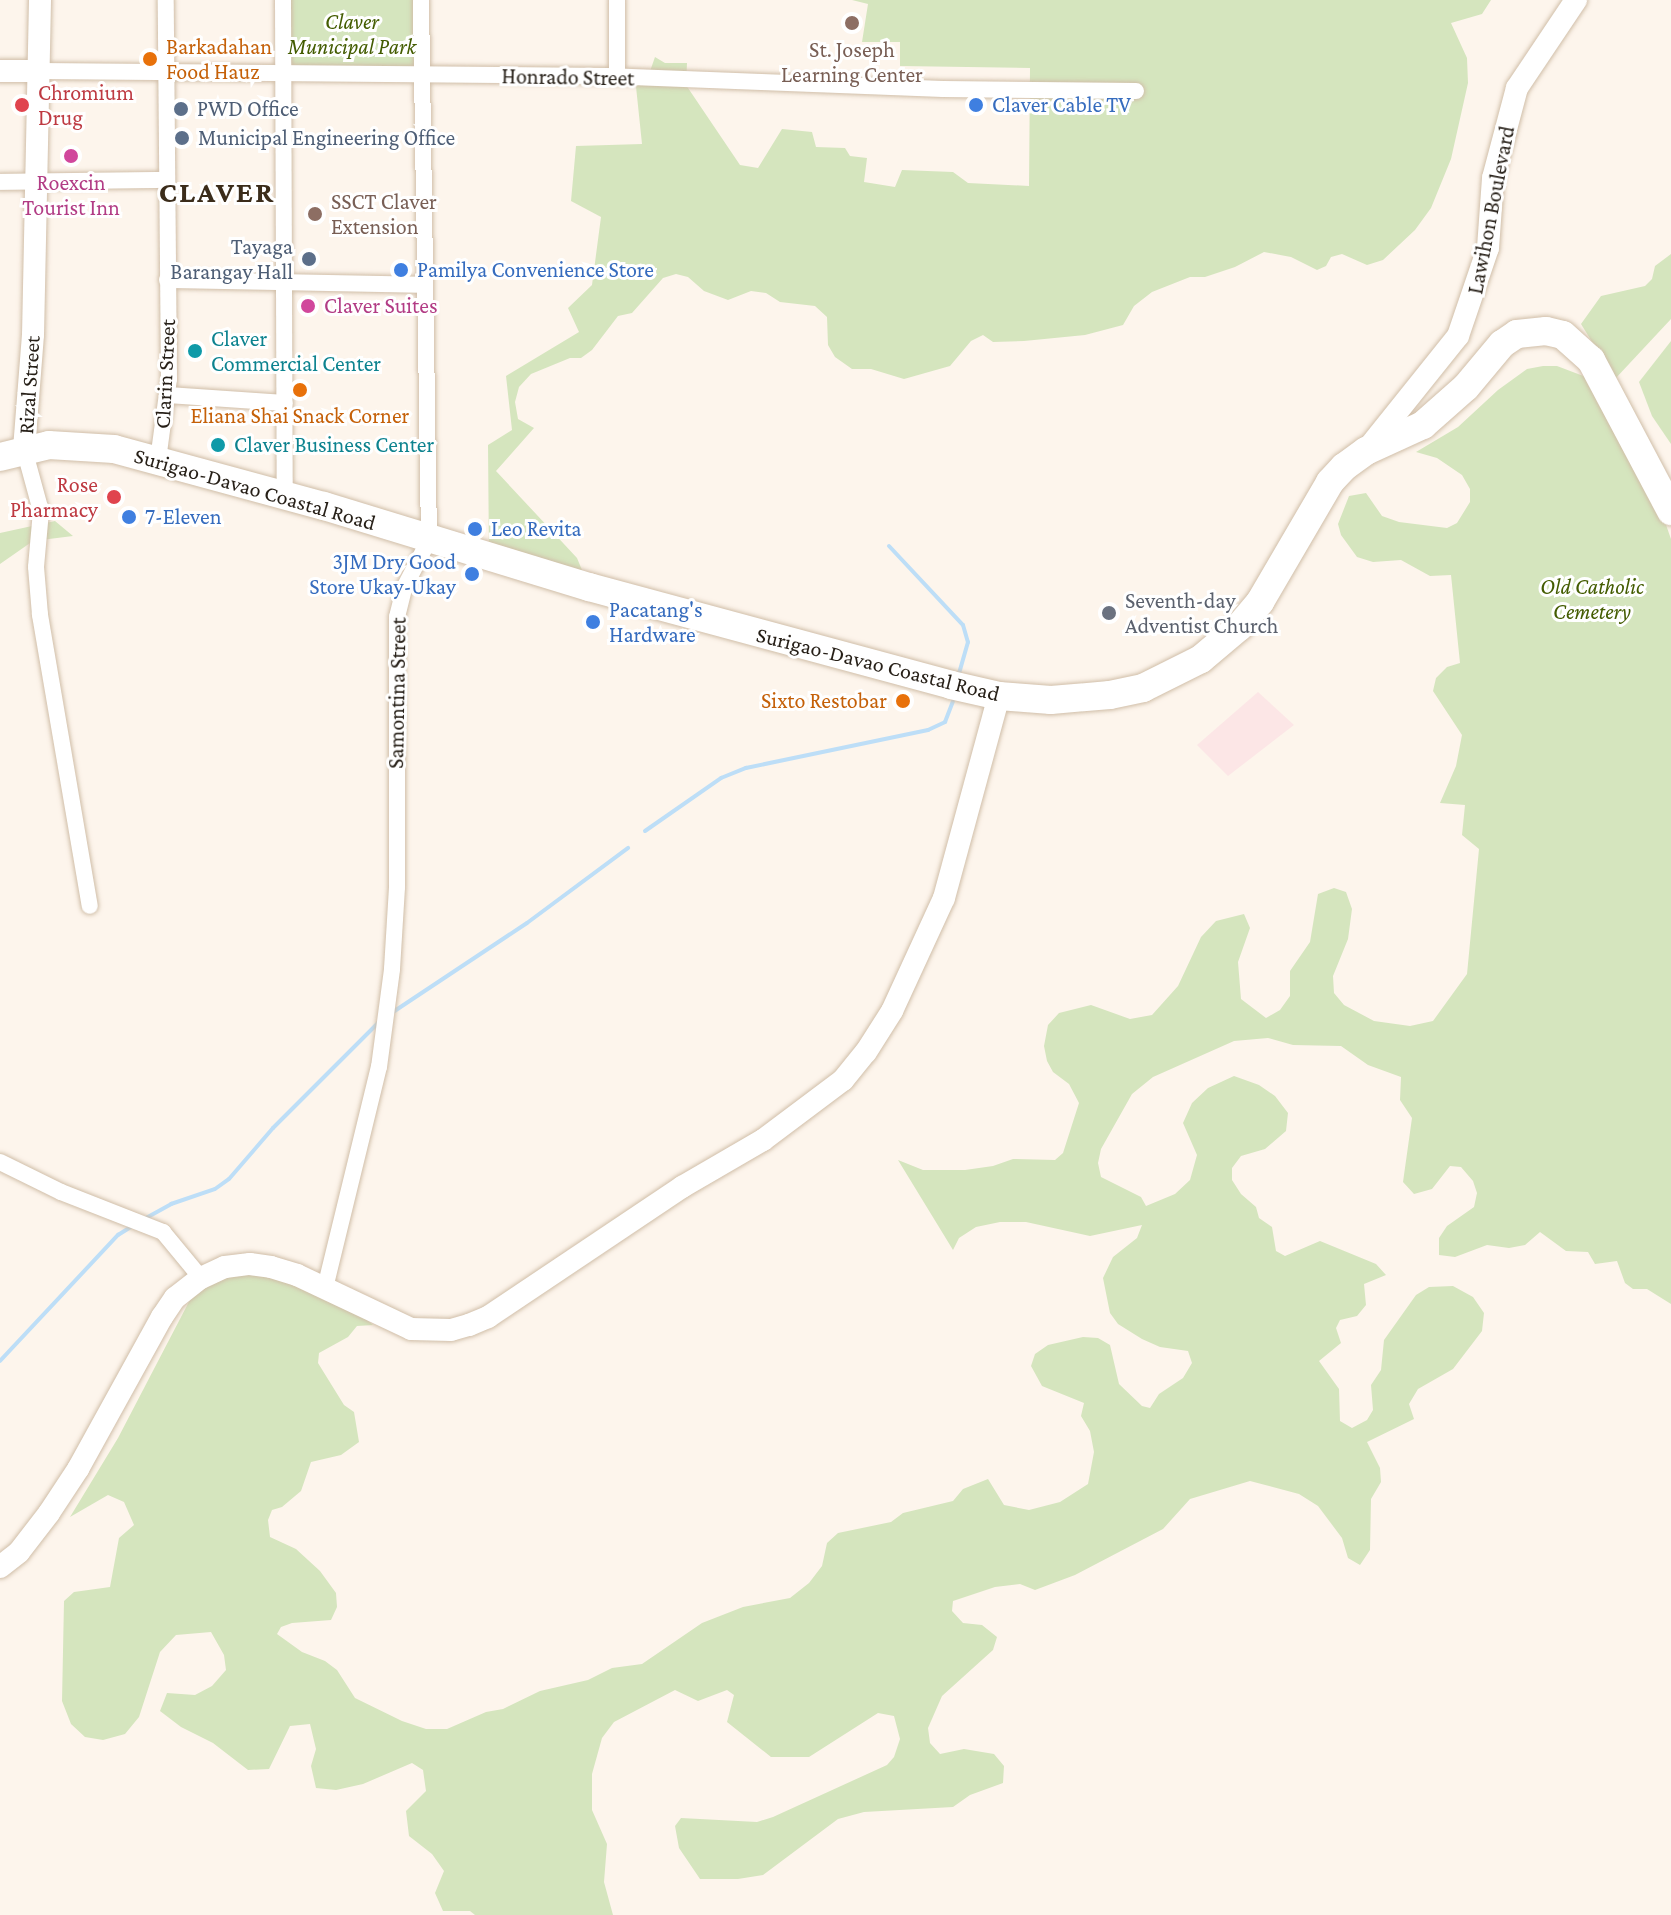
<!DOCTYPE html>
<style>
body{margin:0}
#map{position:relative;width:1671px;height:1915px;overflow:hidden;background:#fdf5ec;font-family:"Crimson Pro",serif}
div>[style]{position:absolute}
.industrial>*{inset:0;background:#fce6e6}
.green>*{inset:0;background:#d5e5be;transform-origin:0 0}
.stream>*{height:4px;margin:-2px;padding:0 2px;transform-origin:2px;border-radius:2px;background:#bddef7}
.roads{filter:drop-shadow(0 0 2px #d0bea8) drop-shadow(0 0 2px #d0bea8)}
.street>*{height:16px;margin:-8px;padding:0 8px;transform-origin:8px;border-radius:8px;background:#fff}
.secondary>*{height:22px;margin:-11px;padding:0 11px;transform-origin:11px;border-radius:11px;background:#fff}
.highway>*{height:28px;margin:-14px;padding:0 14px;transform-origin:14px;border-radius:14px;background:#fff}
.dots>*{width:22px;height:22px;translate:-50% -50%;box-sizing:border-box;border:4px solid #fff;border-radius:50%}
span{translate:-50% -50%;white-space:nowrap;text-align:center;line-height:1.15;-webkit-text-stroke:6px #fff;paint-order:stroke}
.park-label{font-size:22px;color:#435c01;font-style:italic}
.food-label{font-size:22px;color:#c56008}
.left{translate:0 -50%;text-align:left}
.right{translate:-100% -50%;text-align:right}
.education-label{font-size:22px;color:#785e54}
.street-label{font-size:22px;color:#261f17}
.health-label{font-size:22px;color:#be3a42}
.shop-label{font-size:22px;color:#366cbe}
.service-label{font-size:22px;color:#4e5e75}
.hotel-label{font-size:22px;color:#b23c85}
.culture-label{font-size:22px;color:#0d838f}
.worship-label{font-size:22px;color:#5b616d}
.district-label{font-size:30px;color:#3b2c1a;font-weight:700;letter-spacing:2px}
</style>
<div id="map">
<div class="industrial">
<i style="clip-path:polygon(1258px 692px,1294px 725px,1228px 776px,1197px 745px)"></i>
</div>
<div class="green">
<i style="left:288px;top:0;width:126px;height:68px"></i>
<i style="clip-path:polygon(852px 0,1491px 0,1482px 14px,1451px 23px,1467px 58px,1468px 83px,1451px 159px,1431px 208px,1415px 230px,1383px 260px,1367px 265px,1342px 254px,1331px 257px,1326px 266px,1317px 270px,1291px 257px,1264px 252px,1235px 267px,1205px 277px,1190px 277px,1152px 292px,1134px 306px,1123px 325px,1085px 335px,1024px 341px,993px 342px,983px 335px,971px 341px,950px 366px,904px 379px,871px 369px,852px 369px,835px 357px,828px 345px,827px 317px,815px 306px,780px 302px,766px 293px,751px 291px,728px 300px,704px 291px,688px 277px,676px 274px,663px 278px,632px 313px,618px 316px,592px 350px,581px 358px,570px 358px,531px 374px,519px 387px,515px 402px,518px 419px,534px 428px,496px 471px,577px 558px,589px 587px,489px 558px,488px 445px,512px 430px,506px 376px,579px 332px,568px 308px,592px 285px,601px 217px,571px 201px,576px 146px,642px 144px,635px 77px,648px 77px,655px 57px,665px 63px,687px 63px,686px 85px,740px 165px,758px 168px,782px 129px,812px 132px,816px 147px,845px 148px,850px 156px,867px 158px,864px 182px,895px 187px,902px 170px,953px 172px,968px 183px,1029px 186px,1030px 68px,900px 66px,900px 42px,862px 42px,868px 4px)"></i>
<i style="clip-path:polygon(1671px 254px,1671px 319px,1615px 379px,1581px 324px,1601px 296px,1645px 286px,1652px 279px,1655px 266px)"></i>
<i style="clip-path:polygon(1671px 341px,1671px 444px,1652px 416px,1639px 382px)"></i>
<i style="clip-path:polygon(1543px 366px,1557px 366px,1586px 377px,1659px 505px,1671px 539px,1671px 1304px,1647px 1289px,1633px 1289px,1625px 1283px,1617px 1261px,1595px 1264px,1588px 1252px,1566px 1251px,1540px 1232px,1525px 1245px,1509px 1248px,1487px 1245px,1455px 1257px,1439px 1255px,1439px 1238px,1447px 1226px,1474px 1207px,1477px 1193px,1473px 1181px,1461px 1167px,1450px 1166px,1432px 1189px,1414px 1194px,1403px 1182px,1412px 1118px,1400px 1100px,1401px 1077px,1368px 1065px,1341px 1046px,1293px 1045px,1268px 1038px,1234px 1041px,1153px 1077px,1132px 1094px,1101px 1149px,1098px 1163px,1101px 1177px,1141px 1197px,1146px 1206px,1175px 1194px,1190px 1180px,1197px 1155px,1183px 1123px,1192px 1103px,1208px 1088px,1234px 1076px,1259px 1085px,1275px 1096px,1288px 1113px,1286px 1131px,1265px 1149px,1241px 1156px,1232px 1168px,1232px 1180px,1241px 1194px,1256px 1207px,1259px 1218px,1272px 1227px,1276px 1251px,1285px 1256px,1320px 1241px,1376px 1264px,1386px 1275px,1364px 1284px,1366px 1305px,1357px 1316px,1340px 1320px,1336px 1328px,1341px 1343px,1319px 1361px,1339px 1389px,1340px 1421px,1352px 1428px,1367px 1420px,1373px 1410px,1371px 1385px,1381px 1370px,1384px 1340px,1416px 1295px,1429px 1287px,1453px 1286px,1473px 1297px,1484px 1313px,1482px 1331px,1453px 1369px,1418px 1389px,1409px 1404px,1414px 1419px,1367px 1442px,1380px 1468px,1381px 1482px,1371px 1499px,1370px 1550px,1360px 1565px,1348px 1558px,1342px 1538px,1318px 1506px,1299px 1494px,1250px 1481px,1190px 1499px,1163px 1529px,1075px 1575px,1035px 1590px,1020px 1584px,995px 1587px,953px 1601px,952px 1611px,963px 1623px,982px 1625px,997px 1637px,993px 1650px,942px 1696px,928px 1728px,930px 1743px,940px 1754px,964px 1749px,994px 1754px,1004px 1766px,1003px 1783px,970px 1795px,953px 1807px,864px 1812px,838px 1819px,763px 1875px,738px 1879px,700px 1879px,679px 1848px,675px 1826px,681px 1818px,757px 1822px,773px 1817px,887px 1765px,894px 1757px,900px 1739px,894px 1716px,878px 1713px,809px 1757px,771px 1757px,727px 1722px,734px 1695px,727px 1690px,698px 1701px,675px 1690px,614px 1722px,602px 1738px,592px 1774px,592px 1810px,607px 1844px,604px 1882px,613px 1915px,475px 1915px,470px 1911px,443px 1911px,435px 1893px,444px 1871px,432px 1854px,409px 1836px,406px 1811px,426px 1791px,423px 1770px,412px 1763px,363px 1784px,336px 1790px,316px 1788px,311px 1766px,316px 1749px,310px 1724px,290px 1726px,269px 1769px,248px 1770px,213px 1743px,181px 1727px,160px 1711px,167px 1693px,195px 1695px,212px 1686px,226px 1670px,224px 1655px,211px 1632px,176px 1635px,160px 1652px,139px 1717px,125px 1734px,103px 1740px,85px 1737px,71px 1724px,62px 1701px,64px 1601px,74px 1592px,110px 1587px,119px 1538px,134px 1525px,124px 1502px,108px 1495px,70px 1517px,118px 1438px,193px 1294px,226px 1274px,280px 1275px,353px 1308px,373px 1325px,357px 1326px,348px 1337px,319px 1353px,318px 1363px,344px 1405px,354px 1412px,359px 1442px,341px 1455px,311px 1462px,301px 1491px,282px 1507px,272px 1510px,268px 1520px,270px 1537px,296px 1549px,320px 1571px,336px 1593px,337px 1607px,331px 1620px,292px 1623px,281px 1627px,277px 1634px,302px 1652px,325px 1661px,337px 1670px,355px 1698px,402px 1721px,426px 1729px,447px 1729px,486px 1712px,503px 1709px,540px 1691px,588px 1680px,612px 1668px,642px 1664px,702px 1623px,743px 1607px,790px 1598px,809px 1583px,822px 1566px,827px 1543px,838px 1533px,891px 1522px,903px 1513px,953px 1501px,963px 1489px,988px 1479px,1004px 1505px,1029px 1510px,1060px 1502px,1088px 1484px,1094px 1452px,1090px 1431px,1081px 1416px,1084px 1403px,1042px 1386px,1031px 1366px,1035px 1354px,1048px 1345px,1083px 1337px,1098px 1338px,1110px 1345px,1119px 1384px,1142px 1406px,1150px 1408px,1159px 1394px,1183px 1378px,1192px 1363px,1188px 1351px,1160px 1347px,1142px 1339px,1118px 1324px,1110px 1313px,1103px 1278px,1113px 1257px,1137px 1238px,1142px 1225px,1090px 1236px,1026px 1222px,1000px 1222px,976px 1227px,959px 1238px,953px 1250px,898px 1160px,923px 1170px,965px 1170px,993px 1166px,1013px 1159px,1055px 1160px,1063px 1153px,1079px 1103px,1069px 1084px,1053px 1072px,1047px 1061px,1044px 1046px,1048px 1025px,1059px 1013px,1091px 1005px,1130px 1019px,1152px 1015px,1178px 986px,1201px 937px,1216px 921px,1244px 914px,1250px 928px,1238px 962px,1241px 999px,1266px 1018px,1280px 1010px,1290px 996px,1290px 971px,1310px 942px,1318px 894px,1334px 888px,1346px 892px,1352px 909px,1348px 939px,1333px 976px,1334px 993px,1344px 1005px,1374px 1021px,1410px 1026px,1433px 1021px,1467px 974px,1479px 849px,1462px 835px,1465px 805px,1440px 803px,1456px 766px,1462px 735px,1433px 691px,1436px 678px,1447px 667px,1460px 663px,1451px 575px,1430px 576px,1401px 560px,1373px 562px,1357px 557px,1341px 535px,1338px 524px,1349px 496px,1366px 493px,1382px 516px,1399px 522px,1447px 528px,1457px 523px,1470px 502px,1470px 489px,1462px 475px,1437px 458px,1416px 452px,1458px 427px,1498px 390px,1527px 369px)"></i>
<i style="clip-path:polygon(55px 521px,73px 536px,33px 541px,0 564px,0 533px)"></i>
</div>
<div class="stream">
<i style="left:889px;top:546px;width:108px;rotate:46.9deg"></i>
<i style="left:963px;top:625px;width:18px;rotate:74deg"></i>
<i style="left:968px;top:642px;width:35px;rotate:106deg"></i>
<i style="left:645px;top:831px;width:93px;rotate:-34.9deg"></i>
<i style="left:721px;top:778px;width:27px;rotate:-22deg"></i>
<i style="left:746px;top:768px;width:186px;rotate:-11.8deg"></i>
<i style="left:928px;top:730px;width:19px;rotate:-25deg"></i>
<i style="left:945px;top:722px;width:22px;rotate:-69deg"></i>
<i style="left:390px;top:1014px;width:164px;rotate:-33.6deg"></i>
<i style="left:527px;top:923px;width:126px;rotate:-36.6deg"></i>
<i style="left:146px;top:1218px;width:29px;rotate:-29deg"></i>
<i style="left:171px;top:1204px;width:46px;rotate:-18.8deg"></i>
<i style="left:215px;top:1189px;width:17px;rotate:-36deg"></i>
<i style="left:229px;top:1179px;width:67px;rotate:-49.2deg"></i>
<i style="left:273px;top:1128px;width:151px;rotate:-45deg"></i>
<i style="left:0;top:1361px;width:173px;rotate:-46.9deg"></i>
<i style="left:118px;top:1235px;width:15px;rotate:-32deg"></i>
</div>
<div class="roads">
<div class="street">
<i style="left:283px;top:0;width:496px;rotate:89.8deg"></i>
<i style="left:617px;top:0;width:77px;rotate:90deg"></i>
<i style="left:39px;top:71px;width:567px;rotate:0.51deg"></i>
<i style="left:606px;top:76px;width:337px;rotate:2.2deg"></i>
<i style="left:943px;top:89px;width:193px;rotate:0.6deg"></i>
<i style="left:0;top:182px;width:167px;rotate:-0.7deg"></i>
<i style="left:167px;top:280px;width:258px;rotate:1.1deg"></i>
<i style="left:168px;top:395px;width:117px;rotate:3.9deg"></i>
<i style="left:24px;top:449px;width:64px;rotate:74.7deg"></i>
<i style="left:41px;top:511px;width:56px;rotate:95.1deg"></i>
<i style="left:36px;top:567px;width:48px;rotate:85.2deg"></i>
<i style="left:40px;top:615px;width:295px;rotate:80.3deg"></i>
<i style="left:158px;top:460px;width:82px;rotate:-82.3deg"></i>
<i style="left:169px;top:379px;width:379px;rotate:-90.5deg"></i>
<i style="left:0;top:1162px;width:68px;rotate:26.2deg"></i>
<i style="left:61px;top:1192px;width:110px;rotate:21.4deg"></i>
<i style="left:163px;top:1232px;width:60px;rotate:50.4deg"></i>
<i style="left:325px;top:1288px;width:228px;rotate:-76.3deg"></i>
<i style="left:379px;top:1067px;width:99px;rotate:-82.4deg"></i>
<i style="left:392px;top:969px;width:82px;rotate:-86.5deg"></i>
<i style="left:397px;top:887px;width:270px;rotate:-90deg"></i>
<i style="left:397px;top:617px;width:30px;rotate:-76deg"></i>
<i style="left:404px;top:588px;width:54px;rotate:-62.5deg"></i>
<i style="left:429px;top:540px;width:540px;rotate:-90.85deg"></i>
</div>
<div class="secondary">
<i style="left:0;top:71px;width:39px"></i>
<i style="left:1369px;top:447px;width:142px;rotate:-51.3deg"></i>
<i style="left:1458px;top:336px;width:93px;rotate:-71.2deg"></i>
<i style="left:1488px;top:248px;width:70px;rotate:-85.9deg"></i>
<i style="left:1493px;top:178px;width:93px;rotate:-75.1deg"></i>
<i style="left:1517px;top:88px;width:106px;rotate:-56.2deg"></i>
<i style="left:24px;top:449px;width:114px;rotate:-85.5deg"></i>
<i style="left:33px;top:335px;width:335px;rotate:-88.8deg"></i>
<i style="left:0;top:1567px;width:24px;rotate:-38deg"></i>
<i style="left:19px;top:1552px;width:49px;rotate:-52.4deg"></i>
<i style="left:49px;top:1513px;width:53px;rotate:-56.6deg"></i>
<i style="left:78px;top:1469px;width:174px;rotate:-61.1deg"></i>
<i style="left:162px;top:1317px;width:23px;rotate:-56deg"></i>
<i style="left:175px;top:1298px;width:33px;rotate:-38deg"></i>
<i style="left:201px;top:1278px;width:26px;rotate:-25deg"></i>
<i style="left:225px;top:1267px;width:25px;rotate:-7deg"></i>
<i style="left:250px;top:1264px;width:21px;rotate:8deg"></i>
<i style="left:271px;top:1267px;width:27px;rotate:17deg"></i>
<i style="left:297px;top:1275px;width:126px;rotate:25.3deg"></i>
<i style="left:411px;top:1329px;width:40px;rotate:1.4deg"></i>
<i style="left:451px;top:1330px;width:19px;rotate:-16deg"></i>
<i style="left:469px;top:1325px;width:21px;rotate:-23deg"></i>
<i style="left:488px;top:1317px;width:234px;rotate:-33.8deg"></i>
<i style="left:682px;top:1187px;width:94px;rotate:-30.1deg"></i>
<i style="left:763px;top:1140px;width:100px;rotate:-36.9deg"></i>
<i style="left:843px;top:1080px;width:36px;rotate:-51deg"></i>
<i style="left:866px;top:1052px;width:49px;rotate:-57.6deg"></i>
<i style="left:892px;top:1011px;width:124px;rotate:-65.3deg"></i>
<i style="left:944px;top:898px;width:209px;rotate:-74.8deg"></i>
</div>
<div class="highway">
<i style="left:0;top:457px;width:50px;rotate:-13.8deg"></i>
<i style="left:49px;top:445px;width:65px;rotate:3.5deg"></i>
<i style="left:114px;top:449px;width:218px;rotate:15.2deg"></i>
<i style="left:324px;top:506px;width:277px;rotate:17deg"></i>
<i style="left:589px;top:587px;width:375px;rotate:15.1deg"></i>
<i style="left:951px;top:685px;width:49px;rotate:12.9deg"></i>
<i style="left:999px;top:696px;width:52px;rotate:4.4deg"></i>
<i style="left:1051px;top:700px;width:59px;rotate:-4.8deg"></i>
<i style="left:1110px;top:695px;width:34px;rotate:-12deg"></i>
<i style="left:1143px;top:688px;width:65px;rotate:-26.6deg"></i>
<i style="left:1201px;top:659px;width:50px;rotate:-40.1deg"></i>
<i style="left:1239px;top:627px;width:33px;rotate:-50deg"></i>
<i style="left:1260px;top:602px;width:139px;rotate:-59.7deg"></i>
<i style="left:1330px;top:482px;width:21px;rotate:-47deg"></i>
<i style="left:1344px;top:467px;width:27px;rotate:-36deg"></i>
<i style="left:1366px;top:451px;width:63px;rotate:-24.5deg"></i>
<i style="left:1423px;top:425px;width:57px;rotate:-41.5deg"></i>
<i style="left:1466px;top:387px;width:56px;rotate:-50.1deg"></i>
<i style="left:1502px;top:344px;width:18px;rotate:-34deg"></i>
<i style="left:1517px;top:334px;width:29px;rotate:-6deg"></i>
<i style="left:1546px;top:331px;width:17px;rotate:13deg"></i>
<i style="left:1563px;top:335px;width:38px;rotate:42deg"></i>
<i style="left:1591px;top:360px;width:171px;rotate:62.1deg"></i>
</div>
</div>
<div class="dots">
<i style="left:852px;top:23px;background:#8d6e63"></i>
<i style="left:150px;top:59px;background:#e8710a"></i>
<i style="left:22px;top:105px;background:#e0444e"></i>
<i style="left:976px;top:105px;background:#3f7fe0"></i>
<i style="left:181px;top:109px;background:#5c6f8a"></i>
<i style="left:182px;top:138px;background:#5c6f8a"></i>
<i style="left:71px;top:156px;background:#d1479c"></i>
<i style="left:315px;top:214px;background:#8d6e63"></i>
<i style="left:309px;top:259px;background:#5c6f8a"></i>
<i style="left:401px;top:270px;background:#3f7fe0"></i>
<i style="left:308px;top:306px;background:#d1479c"></i>
<i style="left:195px;top:351px;background:#0f9aa8"></i>
<i style="left:300px;top:390px;background:#e8710a"></i>
<i style="left:218px;top:445px;background:#0f9aa8"></i>
<i style="left:114px;top:497px;background:#e0444e"></i>
<i style="left:129px;top:517px;background:#3f7fe0"></i>
<i style="left:475px;top:529px;background:#3f7fe0"></i>
<i style="left:472px;top:574px;background:#3f7fe0"></i>
<i style="left:1109px;top:613px;background:#6b7280"></i>
<i style="left:593px;top:622px;background:#3f7fe0"></i>
<i style="left:903px;top:701px;background:#e8710a"></i>
</div>
<div class="park-label">
<span style="left:352px;top:34px">Claver<br>Municipal Park</span>
<span style="left:1592px;top:599px">Old Catholic<br>Cemetery</span>
</div>
<div class="food-label">
<span class="left" style="left:166px;top:59px">Barkadahan<br>Food Hauz</span>
<span style="left:300px;top:416px">Eliana Shai Snack Corner</span>
<span class="right" style="left:887px;top:701px">Sixto Restobar</span>
</div>
<div class="education-label">
<span style="left:852px;top:62px">St. Joseph<br>Learning Center</span>
<span class="left" style="left:331px;top:214px">SSCT Claver<br>Extension</span>
</div>
<div class="street-label">
<span style="left:568px;top:77px;rotate:1deg">Honrado Street</span>
<span style="left:1491px;top:210px;rotate:-79deg">Lawihon Boulevard</span>
<span style="left:165px;top:374px;rotate:-87deg">Clarin Street</span>
<span style="left:29px;top:385px;rotate:-86deg">Rizal Street</span>
<span style="left:255px;top:489px;rotate:16deg">Surigao-Davao Coastal Road</span>
<span style="left:878px;top:664px;rotate:14deg">Surigao-Davao Coastal Road</span>
<span style="left:397px;top:693px;rotate:-89deg">Samontina Street</span>
</div>
<div class="health-label">
<span class="left" style="left:38px;top:105px">Chromium<br>Drug</span>
<span class="right" style="left:98px;top:497px">Rose<br>Pharmacy</span>
</div>
<div class="shop-label">
<span class="left" style="left:992px;top:105px">Claver Cable TV</span>
<span class="left" style="left:417px;top:270px">Pamilya Convenience Store</span>
<span class="left" style="left:145px;top:517px">7-Eleven</span>
<span class="left" style="left:491px;top:529px">Leo Revita</span>
<span class="right" style="left:456px;top:574px">3JM Dry Good<br>Store Ukay-Ukay</span>
<span class="left" style="left:609px;top:622px">Pacatang's<br>Hardware</span>
</div>
<div class="service-label">
<span class="left" style="left:197px;top:109px">PWD Office</span>
<span class="left" style="left:198px;top:138px">Municipal Engineering Office</span>
<span class="right" style="left:293px;top:259px">Tayaga<br>Barangay Hall</span>
</div>
<div class="hotel-label">
<span style="left:71px;top:195px">Roexcin<br>Tourist Inn</span>
<span class="left" style="left:324px;top:306px">Claver Suites</span>
</div>
<div class="culture-label">
<span class="left" style="left:211px;top:351px">Claver<br>Commercial Center</span>
<span class="left" style="left:234px;top:445px">Claver Business Center</span>
</div>
<div class="worship-label">
<span class="left" style="left:1125px;top:613px">Seventh-day<br>Adventist Church</span>
</div>
<div class="district-label">
<span style="left:217px;top:192px">CLAVER</span>
</div>
</div>
